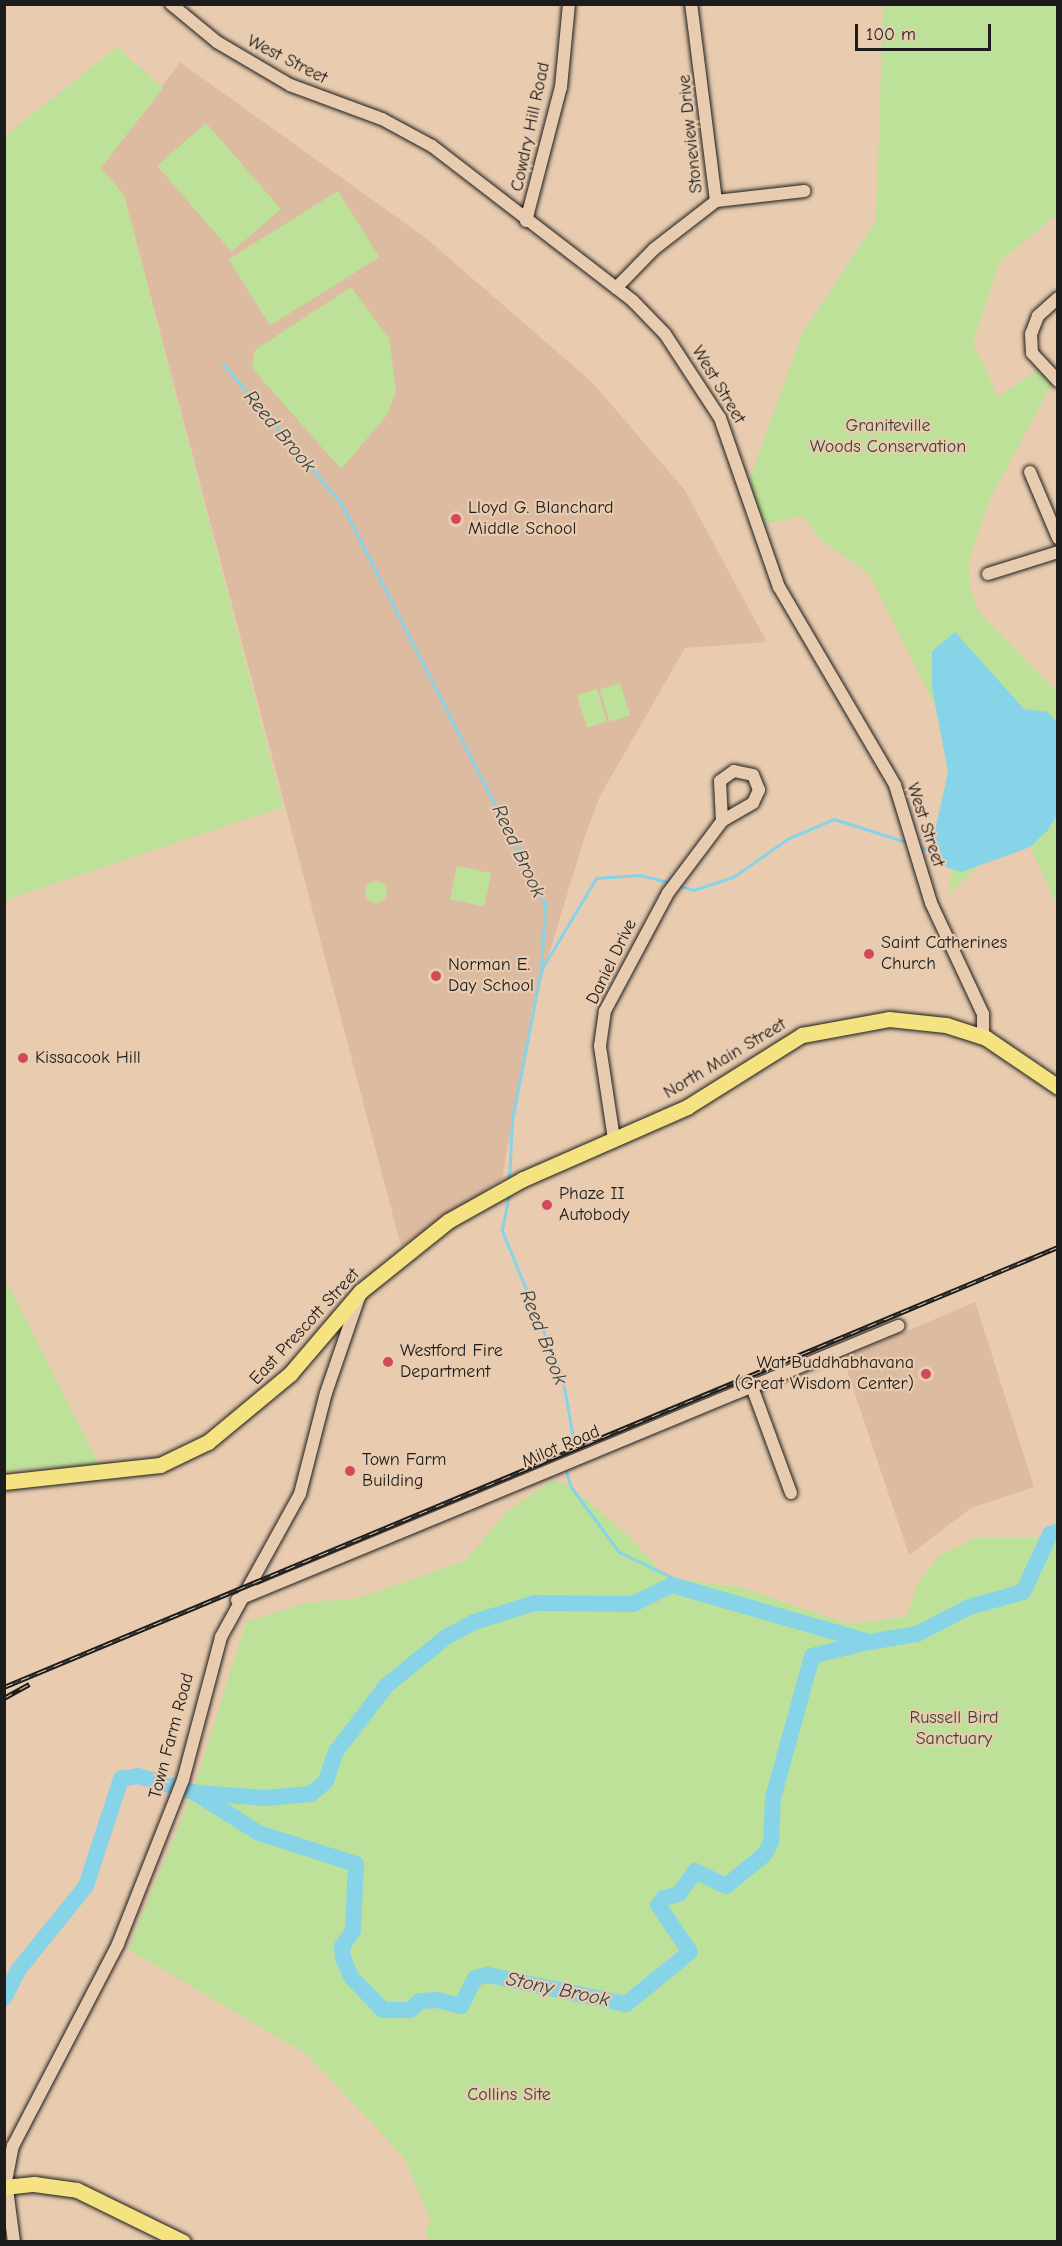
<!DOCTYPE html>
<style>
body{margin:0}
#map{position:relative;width:1062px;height:2246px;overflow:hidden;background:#e9ccb0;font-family:"Comic Neue",sans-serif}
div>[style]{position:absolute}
.built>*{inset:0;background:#ddbba1}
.green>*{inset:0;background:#bee19a;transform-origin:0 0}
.round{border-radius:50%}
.water>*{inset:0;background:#87d3e7}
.stream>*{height:3px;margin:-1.5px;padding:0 1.5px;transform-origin:1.5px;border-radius:1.5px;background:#87d3e7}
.river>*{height:16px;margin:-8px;padding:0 8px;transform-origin:8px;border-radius:8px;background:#87d3e7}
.roads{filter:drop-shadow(0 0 2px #1c1c1c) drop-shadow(0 0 2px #1c1c1c)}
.minor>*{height:12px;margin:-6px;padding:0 6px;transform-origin:6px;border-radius:6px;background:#e9ccb0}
.major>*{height:15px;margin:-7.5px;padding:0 7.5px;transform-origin:7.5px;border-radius:7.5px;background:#f5e382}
.rail>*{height:5px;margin-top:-2.5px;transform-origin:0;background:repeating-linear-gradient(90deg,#e9ccb0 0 9px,#1c1c1c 0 18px);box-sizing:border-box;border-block:2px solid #1c1c1c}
.dots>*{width:16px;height:16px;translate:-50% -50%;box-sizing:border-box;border:3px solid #e9ccb0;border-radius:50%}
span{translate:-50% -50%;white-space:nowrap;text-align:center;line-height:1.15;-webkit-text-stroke:4.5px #e9ccb0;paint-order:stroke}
.street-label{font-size:18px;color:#1c1c1c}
.park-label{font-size:18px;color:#3c4335}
.poi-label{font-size:18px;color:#1c1c1c}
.left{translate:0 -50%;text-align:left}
.right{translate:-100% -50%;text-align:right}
.water-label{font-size:20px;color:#314145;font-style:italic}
.frame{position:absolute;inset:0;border:6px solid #1c1c1c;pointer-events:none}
.scale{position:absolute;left:855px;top:24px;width:136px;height:27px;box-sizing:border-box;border:3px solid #1c1c1c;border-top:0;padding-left:8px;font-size:18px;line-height:21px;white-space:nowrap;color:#1c1c1c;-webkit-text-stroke:4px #e9ccb0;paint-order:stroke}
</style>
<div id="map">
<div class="built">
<i style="clip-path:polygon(180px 62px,427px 239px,592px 382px,684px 489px,767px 642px,685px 648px,600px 796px,584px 839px,532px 1010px,502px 1179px,401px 1246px,124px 195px,101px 168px)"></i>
<i style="clip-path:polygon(975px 1302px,1034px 1487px,971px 1508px,909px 1555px,843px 1358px)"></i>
</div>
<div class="green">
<i style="clip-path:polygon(883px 5px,1057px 5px,1057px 215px,1000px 261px,973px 342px,998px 397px,1041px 367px,1054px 380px,989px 501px,969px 560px,969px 584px,979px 612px,1057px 692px,1057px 906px,1020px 824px,948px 895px,967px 770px,869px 574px,820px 539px,802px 515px,755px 527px,745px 490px,803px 332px,876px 221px)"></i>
<i style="clip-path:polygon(117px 47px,163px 88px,101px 168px,124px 195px,283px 807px,5px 900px,5px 136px)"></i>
<i style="left:206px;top:123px;width:114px;height:65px;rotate:49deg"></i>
<i style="left:338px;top:191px;width:78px;height:129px;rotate:58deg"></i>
<i style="clip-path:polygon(351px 287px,389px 338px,396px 391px,387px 415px,341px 469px,252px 368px,255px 350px)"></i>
<i style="left:620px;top:683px;width:34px;height:21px;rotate:73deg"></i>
<i style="left:597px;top:689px;width:34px;height:21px;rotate:73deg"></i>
<i style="left:457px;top:866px;width:35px;height:34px;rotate:12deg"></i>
<i class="round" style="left:365px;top:881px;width:22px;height:22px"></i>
<i style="clip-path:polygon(5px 1279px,99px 1464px,5px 1471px)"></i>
<i style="clip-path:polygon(553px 1480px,571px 1487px,631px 1538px,667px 1578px,740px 1587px,849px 1624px,906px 1617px,918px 1583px,939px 1556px,975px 1538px,1057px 1538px,1057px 2241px,430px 2241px,424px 2229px,431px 2222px,404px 2157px,306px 2054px,128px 1949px,193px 1791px,246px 1622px,303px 1603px,359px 1598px,466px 1560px,507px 1511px)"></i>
</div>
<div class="water">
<i style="clip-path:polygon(955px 632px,1024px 709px,1048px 712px,1058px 724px,1057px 815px,1048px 830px,1030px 847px,962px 872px,946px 867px,934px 835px,948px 772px,932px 688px,932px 651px)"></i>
</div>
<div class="stream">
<i style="left:223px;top:364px;width:182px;rotate:49.7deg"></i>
<i style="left:341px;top:503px;width:449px;rotate:63deg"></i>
<i style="left:545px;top:903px;width:67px;rotate:93.4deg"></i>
<i style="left:541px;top:970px;width:153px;rotate:100.9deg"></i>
<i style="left:512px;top:1120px;width:62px;rotate:92.8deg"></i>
<i style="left:918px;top:846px;width:26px;rotate:23deg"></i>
<i style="left:677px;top:885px;width:17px;rotate:17deg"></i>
<i style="left:693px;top:890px;width:42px;rotate:-18deg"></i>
<i style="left:733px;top:877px;width:68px;rotate:-34.9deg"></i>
<i style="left:789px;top:838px;width:49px;rotate:-22.9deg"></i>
<i style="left:834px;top:819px;width:79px;rotate:17.7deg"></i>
<i style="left:543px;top:967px;width:104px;rotate:-59.2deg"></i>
<i style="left:596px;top:878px;width:44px;rotate:-3.9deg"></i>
<i style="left:640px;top:875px;width:32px;rotate:14deg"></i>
<i style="left:509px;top:1194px;width:38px;rotate:101deg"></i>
<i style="left:502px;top:1231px;width:157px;rotate:67.5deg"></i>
<i style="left:562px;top:1376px;width:63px;rotate:79.9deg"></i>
<i style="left:566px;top:1471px;width:17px;rotate:73deg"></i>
<i style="left:571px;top:1487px;width:81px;rotate:53.6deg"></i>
<i style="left:619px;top:1552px;width:79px;rotate:25.6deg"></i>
</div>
<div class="river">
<i style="left:197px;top:1794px;width:73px;rotate:32.2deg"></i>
<i style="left:259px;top:1833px;width:102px;rotate:17.7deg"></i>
<i style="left:356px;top:1864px;width:67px;rotate:92.6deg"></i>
<i style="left:353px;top:1931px;width:19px;rotate:125deg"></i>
<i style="left:342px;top:1947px;width:11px;rotate:85deg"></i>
<i style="left:343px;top:1958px;width:22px;rotate:66deg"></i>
<i style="left:352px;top:1978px;width:45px;rotate:45.9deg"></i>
<i style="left:383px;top:2010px;width:27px"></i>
<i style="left:410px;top:2010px;width:13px;rotate:-42deg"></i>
<i style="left:420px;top:2001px;width:17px;rotate:-3deg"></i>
<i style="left:437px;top:2000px;width:25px;rotate:14deg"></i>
<i style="left:461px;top:2006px;width:31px;rotate:-63deg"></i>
<i style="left:475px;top:1978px;width:13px;rotate:-13deg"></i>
<i style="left:488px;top:1975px;width:141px;rotate:11.9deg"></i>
<i style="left:626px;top:2004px;width:82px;rotate:-39.1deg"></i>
<i style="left:690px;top:1952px;width:57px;rotate:-124.2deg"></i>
<i style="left:658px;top:1905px;width:9px;rotate:-49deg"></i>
<i style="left:664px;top:1898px;width:16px;rotate:-15deg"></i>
<i style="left:679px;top:1894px;width:28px;rotate:-55deg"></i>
<i style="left:695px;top:1871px;width:34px;rotate:26deg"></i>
<i style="left:726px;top:1886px;width:49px;rotate:-39.2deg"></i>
<i style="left:764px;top:1855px;width:15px;rotate:-62deg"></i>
<i style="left:771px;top:1842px;width:44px;rotate:-87.4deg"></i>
<i style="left:773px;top:1798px;width:147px;rotate:-74.6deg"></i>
<i style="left:812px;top:1656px;width:58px;rotate:-14deg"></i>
<i style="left:4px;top:1998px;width:33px;rotate:-63deg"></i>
<i style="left:19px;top:1969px;width:107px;rotate:-51.1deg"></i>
<i style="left:86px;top:1886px;width:113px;rotate:-71.9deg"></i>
<i style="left:121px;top:1779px;width:17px;rotate:-10deg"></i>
<i style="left:138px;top:1776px;width:61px;rotate:16.1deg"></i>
<i style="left:197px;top:1793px;width:68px;rotate:4.2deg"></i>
<i style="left:265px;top:1798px;width:46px;rotate:-5deg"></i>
<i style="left:311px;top:1794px;width:20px;rotate:-41deg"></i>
<i style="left:326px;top:1781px;width:29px;rotate:-72deg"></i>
<i style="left:335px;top:1753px;width:84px;rotate:-52.7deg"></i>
<i style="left:386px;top:1686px;width:77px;rotate:-39.2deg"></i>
<i style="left:446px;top:1637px;width:32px;rotate:-28deg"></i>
<i style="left:474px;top:1622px;width:64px;rotate:-17.3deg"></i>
<i style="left:535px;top:1603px;width:98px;rotate:0.6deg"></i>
<i style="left:633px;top:1604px;width:43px;rotate:-26deg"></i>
<i style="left:672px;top:1585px;width:205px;rotate:16.1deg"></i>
<i style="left:869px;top:1642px;width:49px;rotate:-9.5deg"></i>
<i style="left:917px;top:1634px;width:59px;rotate:-27.4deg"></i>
<i style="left:969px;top:1607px;width:56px;rotate:-15.5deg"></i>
<i style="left:1023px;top:1592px;width:64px;rotate:-65deg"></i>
<i style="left:1050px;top:1534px;width:9px;rotate:-21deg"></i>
</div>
<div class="roads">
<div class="minor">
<i style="left:171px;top:4px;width:60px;rotate:39.6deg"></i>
<i style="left:217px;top:42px;width:85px;rotate:30.5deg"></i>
<i style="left:290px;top:85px;width:98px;rotate:20.3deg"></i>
<i style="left:382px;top:119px;width:57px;rotate:28.4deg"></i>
<i style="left:432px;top:146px;width:254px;rotate:37.6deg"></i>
<i style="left:633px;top:301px;width:46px;rotate:45.9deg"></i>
<i style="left:665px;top:334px;width:100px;rotate:56.8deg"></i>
<i style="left:720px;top:418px;width:179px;rotate:70.8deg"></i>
<i style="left:779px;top:587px;width:229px;rotate:59.6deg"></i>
<i style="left:895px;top:785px;width:123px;rotate:73deg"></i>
<i style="left:931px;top:903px;width:123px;rotate:64.9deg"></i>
<i style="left:983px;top:1014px;width:22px;rotate:90deg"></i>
<i style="left:716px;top:201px;width:89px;rotate:-6.5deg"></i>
<i style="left:526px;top:221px;width:138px;rotate:-75.4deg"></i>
<i style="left:561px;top:87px;width:83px;rotate:-84.5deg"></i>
<i style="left:616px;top:288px;width:54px;rotate:-45.7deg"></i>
<i style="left:654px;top:249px;width:78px;rotate:-37.7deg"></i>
<i style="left:716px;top:201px;width:199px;rotate:-97.2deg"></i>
<i style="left:1058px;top:298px;width:27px;rotate:138deg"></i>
<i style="left:1038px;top:316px;width:19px;rotate:111deg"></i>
<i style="left:1031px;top:334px;width:19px;rotate:87deg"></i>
<i style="left:1032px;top:353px;width:38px;rotate:47deg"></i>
<i style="left:1030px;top:472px;width:72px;rotate:67deg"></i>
<i style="left:988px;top:574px;width:73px;rotate:-17.4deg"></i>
<i style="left:614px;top:1139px;width:94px;rotate:-98.6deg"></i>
<i style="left:600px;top:1046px;width:35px;rotate:-82deg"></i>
<i style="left:605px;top:1011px;width:134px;rotate:-61.9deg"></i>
<i style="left:668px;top:893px;width:90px;rotate:-53.1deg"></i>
<i style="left:722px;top:821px;width:40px;rotate:-92.9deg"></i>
<i style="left:720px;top:781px;width:17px;rotate:-36deg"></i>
<i style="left:734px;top:771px;width:19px;rotate:12deg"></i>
<i style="left:753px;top:775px;width:16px;rotate:68deg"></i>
<i style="left:759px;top:790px;width:14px;rotate:115deg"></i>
<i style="left:753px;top:803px;width:36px;rotate:150deg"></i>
<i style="left:752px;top:1387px;width:113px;rotate:69.8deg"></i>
<i style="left:237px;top:1600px;width:716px;rotate:-22.52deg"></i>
<i style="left:14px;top:2242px;width:62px;rotate:-97.5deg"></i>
<i style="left:6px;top:2181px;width:36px;rotate:-79deg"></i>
<i style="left:13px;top:2146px;width:228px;rotate:-62.5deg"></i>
<i style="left:118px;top:1944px;width:176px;rotate:-68.4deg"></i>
<i style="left:183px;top:1780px;width:148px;rotate:-75.1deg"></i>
<i style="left:221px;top:1637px;width:163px;rotate:-61.1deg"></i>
<i style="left:300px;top:1494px;width:104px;rotate:-75.6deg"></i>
<i style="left:326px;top:1393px;width:105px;rotate:-71deg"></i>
</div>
<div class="major">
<i style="left:4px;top:1482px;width:157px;rotate:-6.2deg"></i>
<i style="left:160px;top:1465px;width:53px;rotate:-25.6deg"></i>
<i style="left:208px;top:1442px;width:107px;rotate:-39.7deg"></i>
<i style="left:290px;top:1374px;width:109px;rotate:-49.5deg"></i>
<i style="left:361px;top:1291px;width:112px;rotate:-38.8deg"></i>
<i style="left:448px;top:1221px;width:86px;rotate:-29.2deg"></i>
<i style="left:523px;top:1179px;width:179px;rotate:-23.7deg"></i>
<i style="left:687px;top:1107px;width:136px;rotate:-32.1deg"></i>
<i style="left:802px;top:1035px;width:88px;rotate:-10.4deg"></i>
<i style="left:889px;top:1019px;width:57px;rotate:6deg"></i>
<i style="left:946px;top:1025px;width:42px;rotate:18deg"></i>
<i style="left:986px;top:1038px;width:87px;rotate:34.2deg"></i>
<i style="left:4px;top:2187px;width:30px;rotate:-6deg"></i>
<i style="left:34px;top:2184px;width:43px;rotate:7.9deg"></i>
<i style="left:77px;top:2190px;width:118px;rotate:26.1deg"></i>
</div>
</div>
<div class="rail">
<i style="left:4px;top:1687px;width:1142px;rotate:-22.66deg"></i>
<i style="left:4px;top:1698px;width:29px;rotate:-29deg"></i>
</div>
<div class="dots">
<i style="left:456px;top:519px;background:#d1495b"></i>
<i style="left:869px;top:954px;background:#d1495b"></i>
<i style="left:436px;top:976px;background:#d1495b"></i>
<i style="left:23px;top:1058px;background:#d1495b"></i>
<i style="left:547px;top:1205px;background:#d1495b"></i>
<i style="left:388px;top:1362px;background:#d1495b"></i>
<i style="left:926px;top:1374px;background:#d1495b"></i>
<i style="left:350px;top:1471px;background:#d1495b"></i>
</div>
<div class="street-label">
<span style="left:287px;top:60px;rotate:27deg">West Street</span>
<span style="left:531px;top:127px;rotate:-78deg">Cowdry Hill Road</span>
<span style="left:691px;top:134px;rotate:-96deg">Stoneview Drive</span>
<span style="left:718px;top:385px;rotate:59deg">West Street</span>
<span style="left:925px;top:825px;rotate:72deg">West Street</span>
<span style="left:612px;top:962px;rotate:-64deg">Daniel Drive</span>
<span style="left:725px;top:1059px;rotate:-31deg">North Main Street</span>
<span style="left:305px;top:1327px;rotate:-47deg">East Prescott Street</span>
<span style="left:561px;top:1447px;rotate:-23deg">Milot Road</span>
<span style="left:172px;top:1736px;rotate:-75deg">Town Farm Road</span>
</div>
<div class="park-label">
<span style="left:888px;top:437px">Graniteville<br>Woods Conservation</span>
<span style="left:954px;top:1729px">Russell Bird<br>Sanctuary</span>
<span style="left:509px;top:2095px">Collins Site</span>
</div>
<div class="poi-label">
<span class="left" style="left:468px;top:519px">Lloyd G. Blanchard<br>Middle School</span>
<span class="left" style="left:881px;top:954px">Saint Catherines<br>Church</span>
<span class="left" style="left:448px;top:976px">Norman E.<br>Day School</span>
<span class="left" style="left:35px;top:1058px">Kissacook Hill</span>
<span class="left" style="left:559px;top:1205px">Phaze II<br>Autobody</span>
<span class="left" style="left:400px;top:1362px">Westford Fire<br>Department</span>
<span class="right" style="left:914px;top:1374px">Wat Buddhabhavana<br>(Great Wisdom Center)</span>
<span class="left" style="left:362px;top:1471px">Town Farm<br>Building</span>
</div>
<div class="water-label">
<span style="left:280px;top:431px;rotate:50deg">Reed Brook</span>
<span style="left:519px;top:851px;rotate:65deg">Reed Brook</span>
<span style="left:544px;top:1337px;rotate:69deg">Reed Brook</span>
<span style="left:558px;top:1989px;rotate:12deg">Stony Brook</span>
</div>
<div class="frame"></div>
<div class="scale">100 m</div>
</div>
